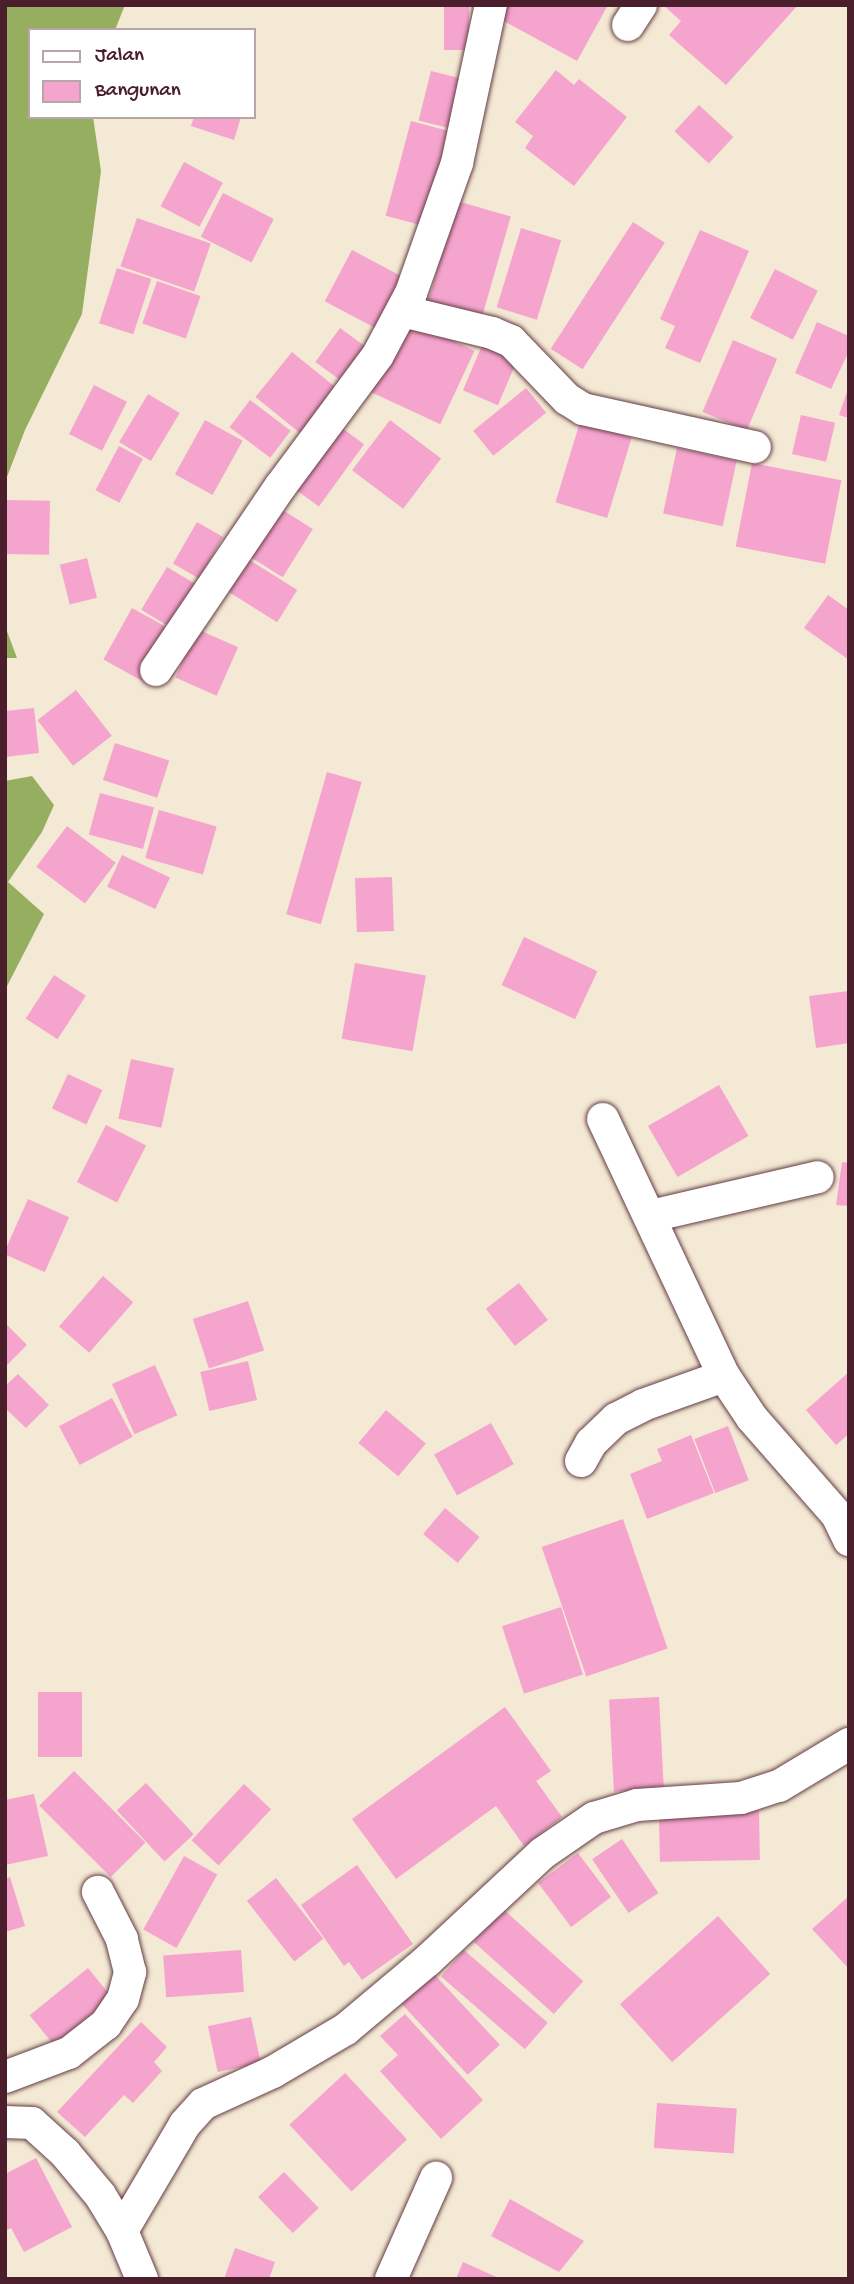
<!DOCTYPE html>
<style>
body{margin:0}
#map{position:relative;width:854px;height:2284px;overflow:hidden;background:#f4e9d4;font-family:"Gochi Hand",sans-serif}
div>[style]{position:absolute}
.forest>*{inset:0;background:#96ae60}
.building>*{inset:0;background:#f5a4ce;transform-origin:0 0}
.roads{filter:drop-shadow(0 0 2px #643d44) drop-shadow(0 0 2px #643d44)}
.street>*{height:32px;margin:-16px;padding:0 16px;transform-origin:16px;border-radius:16px;background:#fff}
span{translate:-50% -50%;white-space:nowrap;text-align:center;line-height:1.15;-webkit-text-stroke:6px #fff;paint-order:stroke}
.frame{position:absolute;inset:0;border:7px solid #4a1f2b;pointer-events:none}
.legend{position:absolute;left:28px;top:28px;width:228px;height:91px;box-sizing:border-box;background:#fff;border:2px solid #b7a5aa;margin:0;padding:9px 12px;list-style:none;font-size:21px;color:#4a1f2b}
.legend li{display:flex;align-items:center;gap:14px;height:35px}
.legend b{width:35px;border:2px solid #b7a5aa}
</style>
<div id="map">
<div class="forest">
<i style="clip-path:polygon(5px 5px,125px 5px,115px 30px,30px 30px,30px 117px,93px 117px,101px 171px,82px 314px,25px 430px,5px 482px)"></i>
<i style="clip-path:polygon(5px 626px,17px 658px,5px 658px)"></i>
<i style="clip-path:polygon(32px 776px,54px 805px,42px 832px,8px 882px,44px 914px,5px 990px,5px 781px)"></i>
</div>
<div class="building">
<i style="left:444px;top:5px;width:25px;height:45px"></i>
<i style="clip-path:polygon(501px 5px,608px 5px,577px 61px,495px 16px)"></i>
<i style="clip-path:polygon(663px 5px,798px 5px,726px 85px,669px 35px,681px 21px)"></i>
<i style="clip-path:polygon(556px 70px,574px 85px,579px 79px,627px 117px,574px 186px,525px 148px,533px 136px,515px 122px)"></i>
<i style="left:431px;top:71px;width:34px;height:51px;rotate:14deg"></i>
<i style="left:699px;top:105px;width:47px;height:36px;rotate:43deg"></i>
<i style="clip-path:polygon(194px 117px,241px 117px,234px 140px,191px 126px)"></i>
<i style="left:411px;top:121px;width:42px;height:98px;rotate:15deg"></i>
<i style="left:184px;top:162px;width:44px;height:50px;rotate:28deg"></i>
<i style="left:223px;top:193px;width:57px;height:49px;rotate:27deg"></i>
<i style="left:457px;top:201px;width:56px;height:106px;rotate:16deg"></i>
<i style="left:137px;top:218px;width:78px;height:51px;rotate:19deg"></i>
<i style="left:633px;top:222px;width:38px;height:151px;rotate:33deg"></i>
<i style="left:521px;top:228px;width:42px;height:83px;rotate:17deg"></i>
<i style="clip-path:polygon(700px 230px,749px 251px,700px 363px,665px 348px,675px 326px,660px 319px)"></i>
<i style="left:352px;top:250px;width:64px;height:58px;rotate:28deg"></i>
<i style="left:117px;top:268px;width:36px;height:58px;rotate:18deg"></i>
<i style="left:775px;top:269px;width:48px;height:55px;rotate:27deg"></i>
<i style="left:157px;top:281px;width:46px;height:45px;rotate:19deg"></i>
<i style="left:402px;top:317px;width:80px;height:81px;rotate:25deg"></i>
<i style="clip-path:polygon(817px 322px,849px 336px,849px 351px,831px 389px,795px 373px)"></i>
<i style="left:340px;top:328px;width:39px;height:42px;rotate:36deg"></i>
<i style="left:486px;top:336px;width:38px;height:59px;rotate:23deg"></i>
<i style="left:733px;top:340px;width:48px;height:78px;rotate:23deg"></i>
<i style="left:292px;top:352px;width:62px;height:58px;rotate:39deg"></i>
<i style="left:94px;top:385px;width:37px;height:55px;rotate:27deg"></i>
<i style="clip-path:polygon(849px 386px,849px 418px,839px 415px)"></i>
<i style="left:526px;top:388px;width:32px;height:68px;rotate:51deg"></i>
<i style="left:148px;top:394px;width:37px;height:56px;rotate:31deg"></i>
<i style="left:250px;top:400px;width:51px;height:34px;rotate:37deg"></i>
<i style="left:801px;top:415px;width:35px;height:40px;rotate:13deg"></i>
<i style="left:205px;top:420px;width:43px;height:62px;rotate:29deg"></i>
<i style="left:390px;top:420px;width:64px;height:63px;rotate:37deg"></i>
<i style="left:580px;top:422px;width:54px;height:84px;rotate:17deg"></i>
<i style="left:335px;top:423px;width:36px;height:77px;rotate:36deg"></i>
<i style="left:119px;top:446px;width:27px;height:50px;rotate:28deg"></i>
<i style="left:677px;top:448px;width:61px;height:67px;rotate:12deg"></i>
<i style="left:752px;top:463px;width:91px;height:85px;rotate:11deg"></i>
<i style="left:5px;top:500px;width:45px;height:54px;rotate:1deg"></i>
<i style="left:273px;top:504px;width:47px;height:57px;rotate:32deg"></i>
<i style="left:197px;top:522px;width:30px;height:48px;rotate:30deg"></i>
<i style="left:243px;top:556px;width:64px;height:38px;rotate:32deg"></i>
<i style="left:87px;top:558px;width:41px;height:28px;rotate:76deg"></i>
<i style="left:167px;top:567px;width:37px;height:50px;rotate:31deg"></i>
<i style="clip-path:polygon(828px 595px,849px 610px,849px 660px,804px 628px)"></i>
<i style="left:132px;top:608px;width:48px;height:59px;rotate:29deg"></i>
<i style="left:197px;top:629px;width:45px;height:53px;rotate:24deg"></i>
<i style="left:76px;top:690px;width:58px;height:49px;rotate:52deg"></i>
<i style="clip-path:polygon(34px 708px,39px 753px,5px 757px,5px 711px)"></i>
<i style="left:115px;top:743px;width:57px;height:39px;rotate:18deg"></i>
<i style="left:327px;top:772px;width:36px;height:148px;rotate:16deg"></i>
<i style="left:100px;top:793px;width:56px;height:43px;rotate:15deg"></i>
<i style="left:159px;top:810px;width:60px;height:50px;rotate:16deg"></i>
<i style="left:67px;top:826px;width:61px;height:51px;rotate:37deg"></i>
<i style="left:122px;top:855px;width:53px;height:35px;rotate:25deg"></i>
<i style="left:392px;top:877px;width:54px;height:37px;rotate:88deg"></i>
<i style="left:524px;top:937px;width:81px;height:53px;rotate:25deg"></i>
<i style="left:355px;top:963px;width:72px;height:77px;rotate:10deg"></i>
<i style="left:54px;top:975px;width:38px;height:52px;rotate:33deg"></i>
<i style="clip-path:polygon(849px 991px,849px 1043px,816px 1048px,809px 996px)"></i>
<i style="left:131px;top:1059px;width:44px;height:61px;rotate:12deg"></i>
<i style="left:68px;top:1074px;width:38px;height:38px;rotate:25deg"></i>
<i style="left:719px;top:1085px;width:59px;height:82px;rotate:60deg"></i>
<i style="left:106px;top:1125px;width:45px;height:64px;rotate:27deg"></i>
<i style="clip-path:polygon(842px 1162px,849px 1163px,849px 1206px,836px 1205px)"></i>
<i style="left:28px;top:1199px;width:45px;height:60px;rotate:24deg"></i>
<i style="left:103px;top:1276px;width:40px;height:67px;rotate:41deg"></i>
<i style="left:519px;top:1283px;width:47px;height:42px;rotate:52deg"></i>
<i style="left:248px;top:1301px;width:52px;height:58px;rotate:72deg"></i>
<i style="clip-path:polygon(5px 1323px,27px 1345px,5px 1367px)"></i>
<i style="left:248px;top:1361px;width:40px;height:49px;rotate:77deg"></i>
<i style="left:155px;top:1365px;width:55px;height:47px;rotate:66deg"></i>
<i style="clip-path:polygon(849px 1372px,849px 1434px,836px 1445px,806px 1410px)"></i>
<i style="clip-path:polygon(18px 1374px,49px 1405px,26px 1428px,5px 1408px,5px 1386px)"></i>
<i style="left:112px;top:1398px;width:44px;height:60px;rotate:62deg"></i>
<i style="left:386px;top:1410px;width:52px;height:43px;rotate:40deg"></i>
<i style="left:491px;top:1423px;width:47px;height:65px;rotate:61deg"></i>
<i style="left:728px;top:1426px;width:58px;height:36px;rotate:69deg"></i>
<i style="clip-path:polygon(691px 1435px,714px 1493px,647px 1519px,630px 1474px,662px 1461px,657px 1449px)"></i>
<i style="left:445px;top:1508px;width:45px;height:34px;rotate:40deg"></i>
<i style="left:623px;top:1519px;width:137px;height:86px;rotate:71deg"></i>
<i style="left:561px;top:1607px;width:71px;height:62px;rotate:72deg"></i>
<i style="left:38px;top:1692px;width:44px;height:65px"></i>
<i style="left:659px;top:1697px;width:92px;height:50px;rotate:87deg"></i>
<i style="clip-path:polygon(505px 1707px,551px 1771px,536px 1781px,562px 1817px,524px 1846px,496px 1806px,396px 1879px,352px 1819px)"></i>
<i style="left:74px;top:1771px;width:101px;height:49px;rotate:45deg"></i>
<i style="left:146px;top:1783px;width:70px;height:40px;rotate:47deg"></i>
<i style="left:244px;top:1784px;width:37px;height:77px;rotate:43deg"></i>
<i style="clip-path:polygon(34px 1794px,48px 1856px,5px 1865px,5px 1800px)"></i>
<i style="left:759px;top:1811px;width:49px;height:100px;rotate:89deg"></i>
<i style="left:622px;top:1839px;width:65px;height:36px;rotate:56deg"></i>
<i style="left:578px;top:1853px;width:55px;height:50px;rotate:53deg"></i>
<i style="left:184px;top:1856px;width:38px;height:84px;rotate:29deg"></i>
<i style="clip-path:polygon(357px 1865px,413px 1944px,362px 1980px,349px 1962px,344px 1966px,301px 1905px)"></i>
<i style="clip-path:polygon(10px 1877px,25px 1926px,5px 1932px,5px 1879px)"></i>
<i style="left:276px;top:1878px;width:77px;height:37px;rotate:52deg"></i>
<i style="clip-path:polygon(849px 1896px,849px 1969px,812px 1929px)"></i>
<i style="left:503px;top:1909px;width:108px;height:44px;rotate:42deg"></i>
<i style="left:718px;top:1916px;width:78px;height:132px;rotate:48deg"></i>
<i style="left:241px;top:1950px;width:42px;height:78px;rotate:86deg"></i>
<i style="left:464px;top:1950px;width:111px;height:35px;rotate:41deg"></i>
<i style="left:88px;top:1968px;width:43px;height:75px;rotate:51deg"></i>
<i style="left:433px;top:1973px;width:98px;height:44px;rotate:47deg"></i>
<i style="clip-path:polygon(405px 2014px,483px 2100px,441px 2139px,380px 2071px,398px 2055px,380px 2036px)"></i>
<i style="left:251px;top:2017px;width:47px;height:44px;rotate:78deg"></i>
<i style="clip-path:polygon(141px 2022px,167px 2047px,154px 2062px,162px 2071px,133px 2103px,124px 2095px,85px 2137px,57px 2112px)"></i>
<i style="left:345px;top:2073px;width:91px;height:76px;rotate:47deg"></i>
<i style="left:657px;top:2103px;width:80px;height:45px;rotate:4deg"></i>
<i style="clip-path:polygon(36px 2158px,72px 2227px,24px 2252px,11px 2228px,5px 2231px,5px 2174px)"></i>
<i style="left:284px;top:2172px;width:50px;height:36px;rotate:46deg"></i>
<i style="clip-path:polygon(510px 2199px,584px 2241px,559px 2272px,491px 2236px)"></i>
<i style="clip-path:polygon(235px 2248px,275px 2262px,269px 2279px,224px 2279px)"></i>
<i style="clip-path:polygon(463px 2262px,501px 2279px,456px 2279px)"></i>
</div>
<div class="roads">
<div class="street">
<i style="left:628px;top:25px;width:24px;rotate:-57deg"></i>
<i style="left:402px;top:311px;width:93px;rotate:13.7deg"></i>
<i style="left:492px;top:333px;width:21px;rotate:23deg"></i>
<i style="left:511px;top:341px;width:81px;rotate:46deg"></i>
<i style="left:567px;top:399px;width:19px;rotate:32deg"></i>
<i style="left:583px;top:409px;width:176px;rotate:12.5deg"></i>
<i style="left:156px;top:670px;width:221px;rotate:-55.9deg"></i>
<i style="left:280px;top:487px;width:164px;rotate:-53.4deg"></i>
<i style="left:378px;top:355px;width:70px;rotate:-62deg"></i>
<i style="left:411px;top:293px;width:138px;rotate:-70.5deg"></i>
<i style="left:457px;top:163px;width:162px;rotate:-77.9deg"></i>
<i style="left:603px;top:1119px;width:284px;rotate:64.8deg"></i>
<i style="left:724px;top:1376px;width:50px;rotate:56.3deg"></i>
<i style="left:752px;top:1418px;width:129px;rotate:48.8deg"></i>
<i style="left:837px;top:1515px;width:28px;rotate:64deg"></i>
<i style="left:651px;top:1216px;width:171px;rotate:-13.1deg"></i>
<i style="left:581px;top:1461px;width:21px;rotate:-61deg"></i>
<i style="left:591px;top:1443px;width:35px;rotate:-44deg"></i>
<i style="left:616px;top:1419px;width:30px;rotate:-27deg"></i>
<i style="left:643px;top:1405px;width:86px;rotate:-19.7deg"></i>
<i style="left:5px;top:2077px;width:68px;rotate:-20.6deg"></i>
<i style="left:69px;top:2053px;width:47px;rotate:-38.1deg"></i>
<i style="left:106px;top:2024px;width:30px;rotate:-56deg"></i>
<i style="left:123px;top:1999px;width:28px;rotate:-75deg"></i>
<i style="left:130px;top:1972px;width:34px;rotate:-104deg"></i>
<i style="left:122px;top:1939px;width:53px;rotate:-117.1deg"></i>
<i style="left:5px;top:2122px;width:27px;rotate:2deg"></i>
<i style="left:32px;top:2123px;width:45px;rotate:42.3deg"></i>
<i style="left:65px;top:2153px;width:55px;rotate:50.2deg"></i>
<i style="left:100px;top:2195px;width:42px;rotate:58.6deg"></i>
<i style="left:122px;top:2231px;width:52px;rotate:67.4deg"></i>
<i style="left:122px;top:2231px;width:124px;rotate:-59.5deg"></i>
<i style="left:185px;top:2124px;width:27px;rotate:-48deg"></i>
<i style="left:203px;top:2104px;width:77px;rotate:-24.6deg"></i>
<i style="left:273px;top:2072px;width:85px;rotate:-30.5deg"></i>
<i style="left:346px;top:2029px;width:106px;rotate:-40deg"></i>
<i style="left:427px;top:1961px;width:158px;rotate:-43deg"></i>
<i style="left:543px;top:1853px;width:62px;rotate:-34.5deg"></i>
<i style="left:594px;top:1818px;width:45px;rotate:-16.8deg"></i>
<i style="left:637px;top:1805px;width:104px;rotate:-3.9deg"></i>
<i style="left:741px;top:1798px;width:40px;rotate:-18deg"></i>
<i style="left:779px;top:1786px;width:82px;rotate:-31deg"></i>
<i style="left:391px;top:2279px;width:111px;rotate:-66deg"></i>
</div>
</div>
<div class="frame"></div>
<ul class="legend">
<li><b style="height:9px;background:#fff"></b>Jalan</li>
<li><b style="height:19px;background:#f5a4ce"></b>Bangunan</li>
</ul>
</div>
